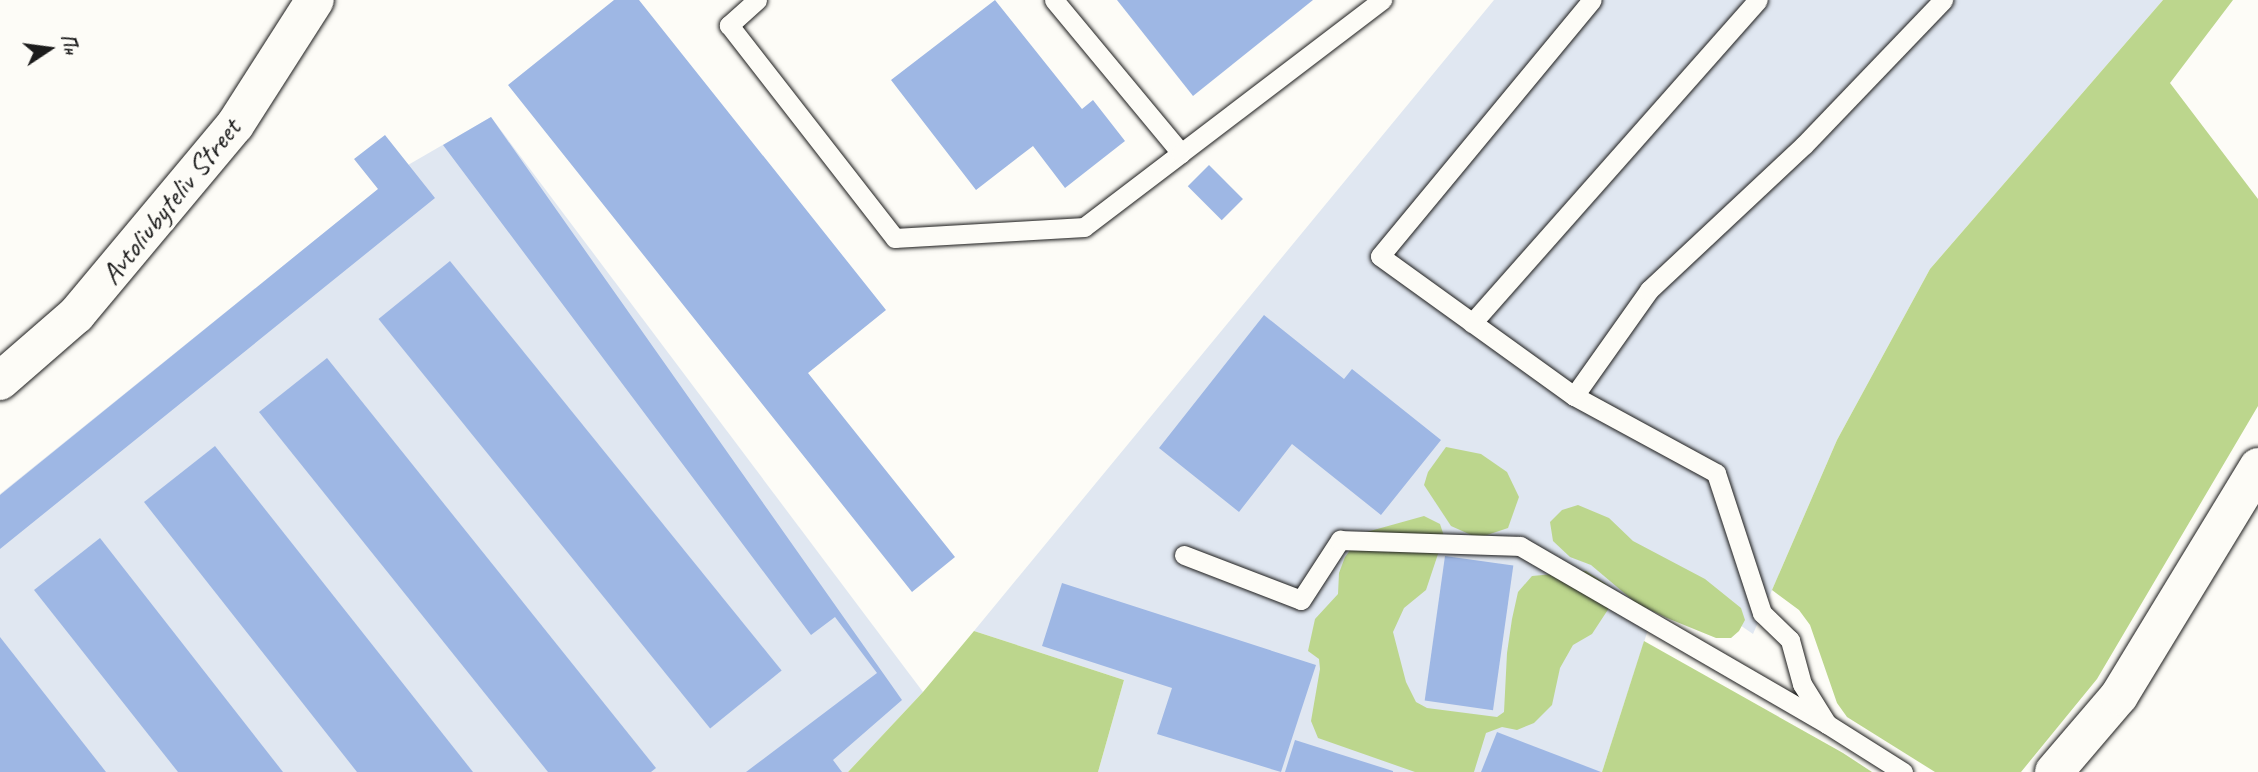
<!DOCTYPE html>
<meta charset="utf-8">
<style>
body{margin:0}
#map{position:relative;width:2258px;height:772px;overflow:hidden;background:#fdfcf7;font-family:Caveat,sans-serif}
div>[style]{position:absolute}
.built>*{inset:0;background:#e0e7f1}
.green>*{inset:0;background:#bcd68d}
.building>*{inset:0;background:#9eb7e4;transform-origin:0 0}
.roads{filter:drop-shadow(0 0 2px #1c1c1c) drop-shadow(0 0 2px #1c1c1c)}
.lane>*{height:19px;margin:-9.5px;padding:0 9.5px;transform-origin:9.5px;border-radius:9.5px;background:#fdfcf7}
.street>*{height:38px;margin:-19px;padding:0 19px;transform-origin:19px;border-radius:19px;background:#fdfcf7}
.secondary>*{height:38px;margin:-19px;padding:0 19px;transform-origin:19px;border-radius:19px;background:#fdfcf7}
span{translate:-50% -50%;white-space:nowrap;text-align:center;line-height:1.15;-webkit-text-stroke:6px #fdfcf7;paint-order:stroke}
.street-label{font-size:30px;color:#1c1c1c}
.north{position:absolute;left:14px;top:14px;width:70px;height:70px;-webkit-text-stroke:5px #fdfcf7;paint-order:stroke;rotate:77deg;font-size:19px;font-weight:700;line-height:28px;text-align:center;color:#1c1c1c}
.north::after{content:'';display:block;margin:auto;width:24px;height:32px;background:#1c1c1c;clip-path:polygon(50% 0,100% 100%,50% 72%,0 100%)}
</style>
<div id="map">
<div class="built">
<i style="clip-path:polygon(1494px 0,2163px 0,1930px 269px,1837px 440px,1753px 634px,1666px 574px,1602px 772px,1098px 772px,1124px 680px,974px 631px)"></i>
<i style="clip-path:polygon(491px 117px,923px 692px,848px 772px,0 772px,0 494px,408px 165px)"></i>
</div>
<div class="green">
<i style="clip-path:polygon(2163px 0,2233px 0,2170px 83px,2258px 199px,2258px 406px,2097px 679px,2021px 772px,1935px 772px,1847px 717px,1837px 703px,1810px 625px,1799px 610px,1772px 590px,1837px 440px,1930px 269px)"></i>
<i style="clip-path:polygon(1446px 447px,1481px 454px,1507px 472px,1519px 497px,1508px 528px,1478px 538px,1451px 526px,1424px 485px,1428px 472px)"></i>
<i style="clip-path:polygon(1578px 505px,1609px 518px,1633px 541px,1705px 579px,1741px 608px,1745px 620px,1739px 631px,1731px 638px,1716px 638px,1667px 618px,1636px 603px,1591px 565px,1570px 557px,1553px 541px,1550px 522px,1562px 510px)"></i>
<i style="clip-path:polygon(1424px 516px,1440px 524px,1444px 536px,1426px 590px,1404px 608px,1393px 632px,1406px 682px,1416px 702px,1427px 708px,1497px 717px,1504px 712px,1507px 653px,1512px 619px,1518px 592px,1532px 576px,1586px 571px,1606px 584px,1611px 605px,1592px 634px,1573px 645px,1560px 668px,1552px 705px,1534px 723px,1517px 730px,1502px 727px,1486px 733px,1474px 772px,1415px 772px,1318px 738px,1311px 721px,1320px 669px,1319px 659px,1308px 651px,1315px 619px,1338px 594px,1339px 573px,1345px 557px,1363px 533px)"></i>
<i style="clip-path:polygon(974px 631px,1124px 680px,1098px 772px,848px 772px,923px 692px)"></i>
<i style="clip-path:polygon(1644px 641px,1843px 753px,1872px 772px,1602px 772px)"></i>
</div>
<div class="building">
<i style="clip-path:polygon(614px 0,639px 0,886px 310px,808px 373px,955px 557px,912px 592px,508px 85px)"></i>
<i style="clip-path:polygon(995px 0,1082px 109px,1093px 100px,1125px 141px,1065px 188px,1033px 146px,976px 190px,891px 80px)"></i>
<i style="clip-path:polygon(1117px 0,1313px 0,1193px 96px)"></i>
<i style="clip-path:polygon(491px 117px,902px 700px,833px 760px,842px 772px,746px 772px,877px 673px,835px 617px,811px 635px,443px 145px)"></i>
<i style="clip-path:polygon(385px 135px,435px 198px,0 549px,0 495px,378px 189px,354px 159px)"></i>
<i style="left:1209px;top:165px;width:48px;height:30px;rotate:45deg"></i>
<i style="left:450px;top:261px;width:527px;height:92px;rotate:51deg"></i>
<i style="clip-path:polygon(1264px 315px,1344px 379px,1352px 369px,1441px 440px,1381px 515px,1292px 444px,1239px 512px,1159px 448px)"></i>
<i style="clip-path:polygon(327px 358px,656px 768px,651px 772px,548px 772px,259px 412px)"></i>
<i style="clip-path:polygon(215px 446px,473px 772px,357px 772px,144px 502px)"></i>
<i style="clip-path:polygon(100px 538px,283px 772px,178px 772px,34px 590px)"></i>
<i style="left:1445px;top:556px;width:69px;height:146px;rotate:8deg"></i>
<i style="clip-path:polygon(1062px 583px,1316px 665px,1281px 772px,1157px 734px,1172px 688px,1042px 646px)"></i>
<i style="clip-path:polygon(0 637px,106px 772px,0 772px)"></i>
<i style="clip-path:polygon(1497px 732px,1601px 772px,1481px 772px)"></i>
<i style="clip-path:polygon(1295px 740px,1393px 771px,1393px 772px,1285px 772px)"></i>
</div>
<div class="roads">
<div class="lane">
<i style="left:757px;top:0;width:38px;rotate:138deg"></i>
<i style="left:729px;top:25px;width:270px;rotate:52.1deg"></i>
<i style="left:895px;top:238px;width:189px;rotate:-3.3deg"></i>
<i style="left:1084px;top:227px;width:122px;rotate:-37.3deg"></i>
<i style="left:1054px;top:0;width:199px;rotate:50.3deg"></i>
<i style="left:1181px;top:153px;width:253px;rotate:-37.3deg"></i>
<i style="left:1472px;top:323px;width:431px;rotate:-48.5deg"></i>
<i style="left:1574px;top:396px;width:239px;rotate:-144.2deg"></i>
<i style="left:1380px;top:256px;width:332px;rotate:-50.4deg"></i>
<i style="left:1184px;top:555px;width:125px;rotate:21deg"></i>
<i style="left:1301px;top:600px;width:72px;rotate:-57deg"></i>
<i style="left:1340px;top:540px;width:180px;rotate:1.9deg"></i>
<i style="left:1520px;top:546px;width:355px;rotate:30.1deg"></i>
<i style="left:1827px;top:724px;width:90px;rotate:32.3deg"></i>
<i style="left:1827px;top:724px;width:47px;rotate:-122deg"></i>
<i style="left:1802px;top:684px;width:46px;rotate:-105.3deg"></i>
<i style="left:1790px;top:640px;width:39px;rotate:-136deg"></i>
<i style="left:1762px;top:613px;width:147px;rotate:-108.2deg"></i>
<i style="left:1716px;top:473px;width:162px;rotate:-151.5deg"></i>
<i style="left:1574px;top:396px;width:130px;rotate:-54.7deg"></i>
<i style="left:1649px;top:290px;width:212px;rotate:-43.1deg"></i>
<i style="left:1804px;top:145px;width:201px;rotate:-46.2deg"></i>
</div>
<div class="street">
<i style="left:0;top:381px;width:101px;rotate:-41deg"></i>
<i style="left:76px;top:315px;width:248px;rotate:-50.1deg"></i>
<i style="left:235px;top:125px;width:148px;rotate:-57.4deg"></i>
</div>
<div class="secondary">
<i style="left:2054px;top:772px;width:100px;rotate:-49.5deg"></i>
<i style="left:2119px;top:696px;width:268px;rotate:-58.7deg"></i>
</div>
</div>
<div class="street-label">
<span style="left:170px;top:201px;rotate:-51deg">Avtoliubyteliv Street</span>
</div>
<div class="north">Пн</div>
</div>
